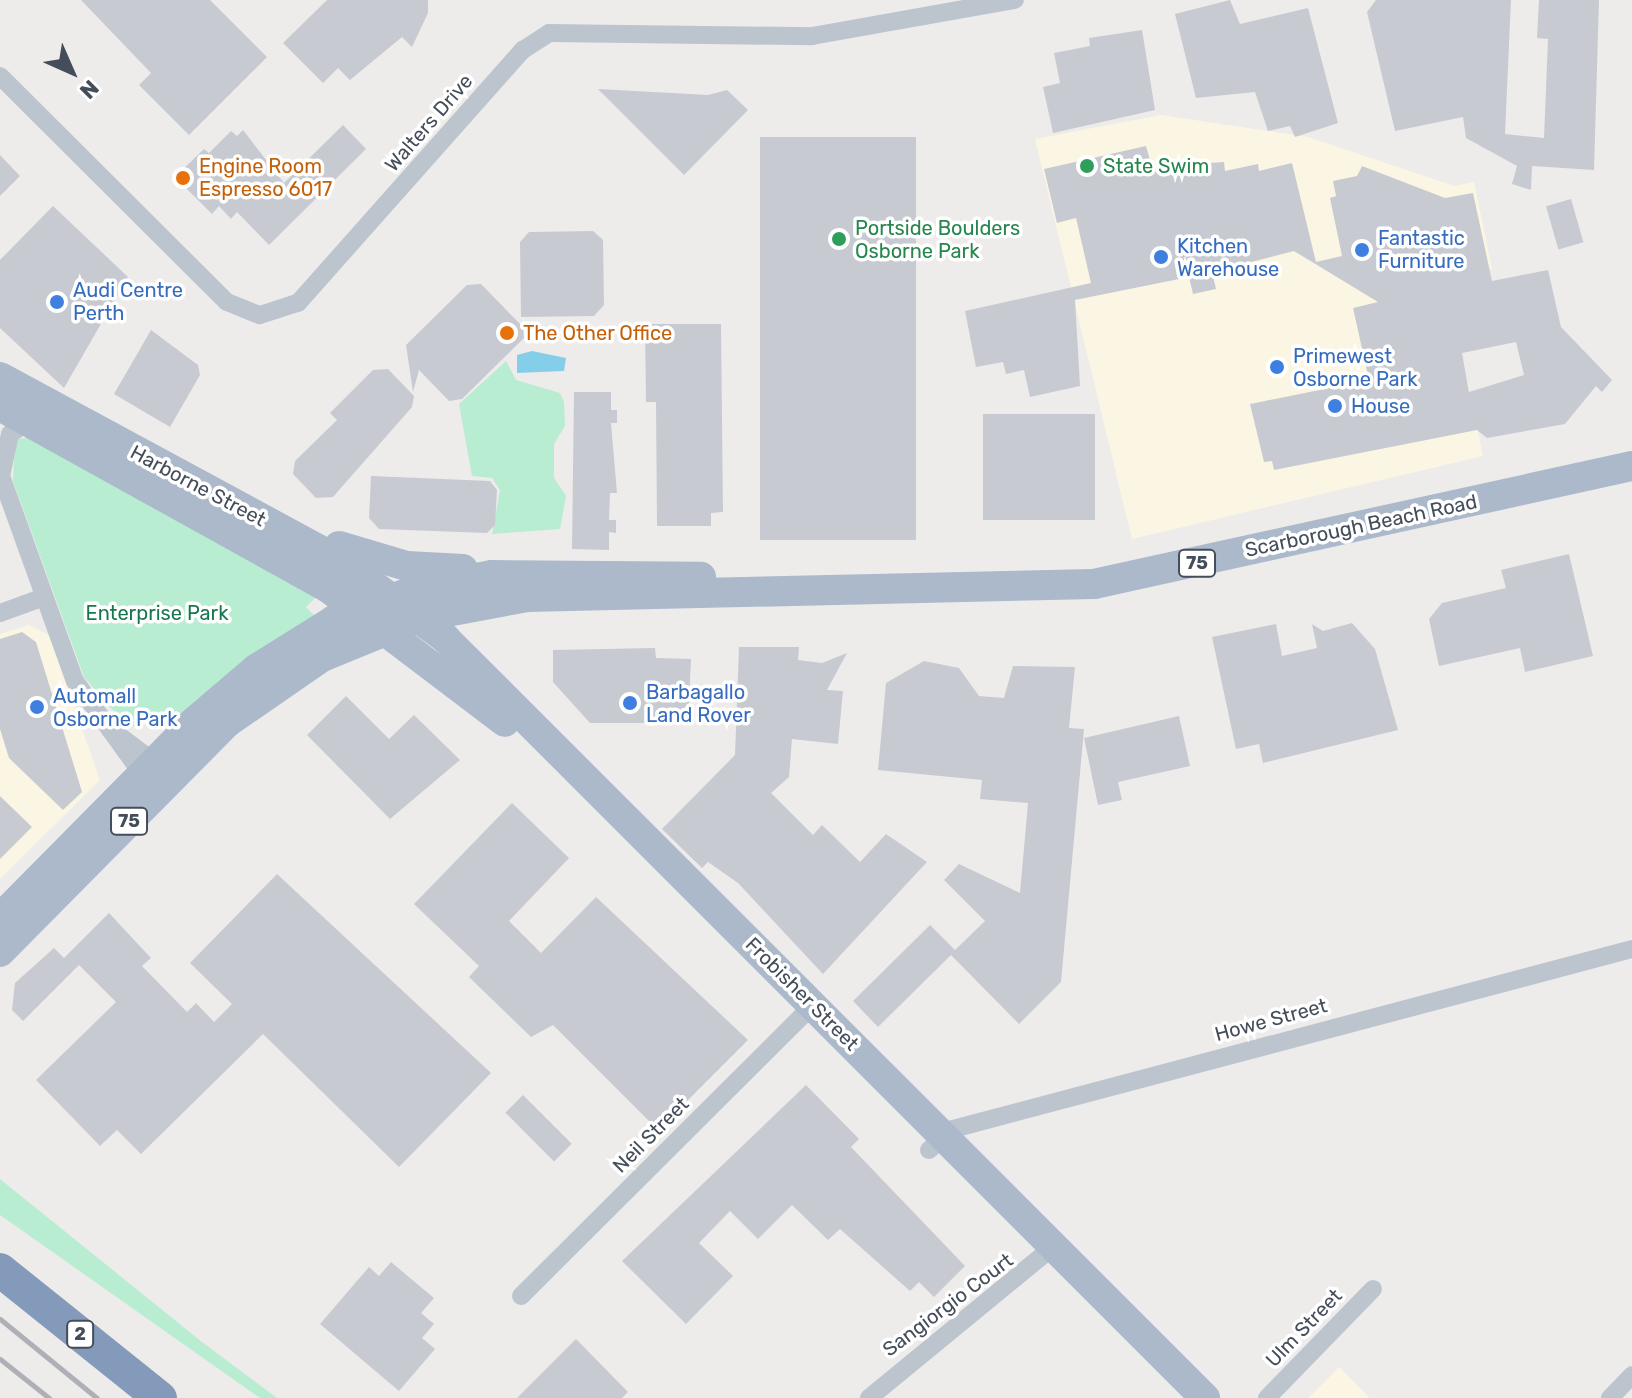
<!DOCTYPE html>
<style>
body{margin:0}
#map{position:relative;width:1632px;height:1398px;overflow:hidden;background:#eeebeb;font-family:Rubik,sans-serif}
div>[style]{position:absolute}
.commercial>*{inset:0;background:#fbf6e3}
.green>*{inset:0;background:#b8edd1}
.water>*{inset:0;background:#85ceea}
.building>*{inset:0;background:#c8cad1;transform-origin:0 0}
.minor>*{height:18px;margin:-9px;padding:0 9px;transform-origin:9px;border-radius:9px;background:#bcc5ce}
.primary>*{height:30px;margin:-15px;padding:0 15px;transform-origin:15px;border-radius:15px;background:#abb9cb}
.motorway>*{height:34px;margin:-17px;padding:0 17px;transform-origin:17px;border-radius:17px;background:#839abb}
.rail>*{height:5px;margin:-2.5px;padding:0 2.5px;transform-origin:2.5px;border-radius:2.5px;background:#aeb0b6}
.dots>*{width:22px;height:22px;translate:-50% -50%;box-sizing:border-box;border:4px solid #fff;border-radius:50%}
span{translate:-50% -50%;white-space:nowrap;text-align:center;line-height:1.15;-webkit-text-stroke:7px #fff;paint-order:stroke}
.shield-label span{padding:2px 6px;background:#fff;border:2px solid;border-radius:6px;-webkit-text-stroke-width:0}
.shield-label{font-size:18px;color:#444d59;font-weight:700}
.street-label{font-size:20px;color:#444d59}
.food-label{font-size:20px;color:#c56008}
.left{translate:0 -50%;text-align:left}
.leisure-label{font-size:20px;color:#27864d}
.shop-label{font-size:20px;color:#366cbe}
.park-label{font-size:20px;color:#17784e}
.north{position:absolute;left:32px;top:32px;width:80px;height:80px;-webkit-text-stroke:6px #fff;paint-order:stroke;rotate:135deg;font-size:22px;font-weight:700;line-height:32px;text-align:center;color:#444d59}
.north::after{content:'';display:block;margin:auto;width:28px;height:36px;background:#444d59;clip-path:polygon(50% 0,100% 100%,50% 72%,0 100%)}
</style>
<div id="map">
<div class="commercial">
<i style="clip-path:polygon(1161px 115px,1308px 137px,1454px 186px,1474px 182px,1492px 269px,1446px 279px,1483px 456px,1132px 539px,1035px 139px)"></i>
<i style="clip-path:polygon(29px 625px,49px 635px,100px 780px,0 879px,0 634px)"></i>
<i style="clip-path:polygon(1339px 1367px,1370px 1398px,1308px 1398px)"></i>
</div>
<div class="green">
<i style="clip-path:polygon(506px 361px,516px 380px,560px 393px,564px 402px,565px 426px,554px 444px,554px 478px,566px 496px,560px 529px,492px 534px,500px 490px,492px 478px,472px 476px,459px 404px)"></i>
<i style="clip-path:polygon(28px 438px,317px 596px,306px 607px,315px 616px,169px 729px,149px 718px,129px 729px,84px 677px,13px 481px,15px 439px)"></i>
<i style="clip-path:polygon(0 1179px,202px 1342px,277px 1398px,260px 1398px,0 1215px)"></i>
</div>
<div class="water">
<i style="clip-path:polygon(532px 351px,566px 358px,564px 371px,517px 373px,517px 355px)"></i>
</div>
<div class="building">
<i style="clip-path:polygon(81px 0,210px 0,267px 57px,189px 135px,139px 85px,151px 73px)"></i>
<i style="clip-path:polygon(327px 0,428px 0,428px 13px,412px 47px,402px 37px,350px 80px,338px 68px,323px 83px,283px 43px)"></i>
<i style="clip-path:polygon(1230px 0,1240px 24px,1308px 8px,1338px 123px,1295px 137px,1290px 126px,1268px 131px,1255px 92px,1196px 98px,1175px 14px)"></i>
<i style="clip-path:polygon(1376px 0,1511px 0,1505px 134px,1544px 138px,1548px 39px,1537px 38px,1539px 0,1599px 0,1594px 170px,1532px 166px,1531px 190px,1512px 184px,1517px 166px,1466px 138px,1463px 117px,1395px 131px,1367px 12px)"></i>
<i style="clip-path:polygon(1142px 30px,1155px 110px,1053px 133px,1043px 87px,1060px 83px,1054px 53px,1090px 46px,1089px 38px)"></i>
<i style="clip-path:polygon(598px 89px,708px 95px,727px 90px,748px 110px,684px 175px)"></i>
<i style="clip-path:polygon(343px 125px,366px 149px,269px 245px,237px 212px,231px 219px,219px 206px,212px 214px,175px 177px,204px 149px,209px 153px,231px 131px,237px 136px,243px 130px,284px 183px)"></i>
<i style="left:760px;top:137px;width:156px;height:403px"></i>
<i style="clip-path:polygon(evenodd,1146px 146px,1152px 167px,1224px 162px,1225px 171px,1258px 164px,1259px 171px,1292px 163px,1316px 262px,1342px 256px,1330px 198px,1336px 196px,1333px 181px,1357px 176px,1362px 166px,1445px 198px,1473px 193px,1492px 281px,1548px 270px,1561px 327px,1612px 380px,1602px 392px,1596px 386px,1565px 424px,1487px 438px,1477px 430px,1274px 470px,1272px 461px,1264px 462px,1250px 404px,1369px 380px,1353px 308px,1378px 302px,1294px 251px,1212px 272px,1216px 289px,1193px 294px,1189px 277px,1075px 300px,1080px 386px,1030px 397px,1024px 370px,1006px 374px,1003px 362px,976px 367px,965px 311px,1091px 283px,1076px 218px,1057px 223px,1044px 169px,1146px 146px,1516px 342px,1524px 375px,1469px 392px,1462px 353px,1516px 342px)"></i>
<i style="clip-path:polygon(0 155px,20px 176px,0 196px)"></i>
<i style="left:1571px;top:199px;width:45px;height:26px;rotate:74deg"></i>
<i style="clip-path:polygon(53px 206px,128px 277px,64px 388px,0 328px,0 260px)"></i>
<i style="clip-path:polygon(593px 231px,603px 240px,604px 305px,594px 316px,521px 317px,520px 242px,529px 232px)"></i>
<i style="clip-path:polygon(481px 284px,523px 327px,524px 338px,462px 399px,449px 401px,419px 370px,413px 392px,406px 345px,467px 285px)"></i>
<i style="clip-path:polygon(645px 324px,721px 324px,723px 512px,711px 513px,711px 526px,657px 526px,656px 402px,646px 402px)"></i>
<i style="clip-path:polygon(151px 330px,198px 365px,200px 375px,170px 427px,114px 394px)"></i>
<i style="clip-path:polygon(388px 369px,414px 396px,412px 407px,333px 497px,316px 498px,293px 474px,295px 461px,337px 420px,330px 413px,373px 370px)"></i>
<i style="clip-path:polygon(574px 392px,611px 392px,611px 410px,617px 410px,617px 423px,611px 423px,617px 493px,610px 493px,609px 520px,616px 520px,616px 533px,609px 532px,609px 550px,572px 549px)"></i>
<i style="left:983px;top:414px;width:112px;height:106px"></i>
<i style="clip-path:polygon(371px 476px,490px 481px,497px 490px,495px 525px,487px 533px,379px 529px,369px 518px)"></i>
<i style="clip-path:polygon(1569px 554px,1593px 656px,1525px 672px,1520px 648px,1439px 666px,1429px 619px,1442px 603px,1506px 588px,1501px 570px)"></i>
<i style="clip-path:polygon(1352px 623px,1375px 649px,1398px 730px,1263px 763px,1259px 744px,1236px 749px,1212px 637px,1276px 624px,1282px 656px,1317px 648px,1312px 624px,1323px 631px)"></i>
<i style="clip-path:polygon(22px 632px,36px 642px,82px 792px,63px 810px,9px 758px,0 729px,0 639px)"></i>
<i style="clip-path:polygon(739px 647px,799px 647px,798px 660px,822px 663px,847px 653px,827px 690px,843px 691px,838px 744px,792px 739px,789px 777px,771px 793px,813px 835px,822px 825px,860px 862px,886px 834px,927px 862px,823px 974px,738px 883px,708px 862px,702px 868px,662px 829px,735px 755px)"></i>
<i style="clip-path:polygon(655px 648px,656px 658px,691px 659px,688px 723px,590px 723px,553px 682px,553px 650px)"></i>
<i style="clip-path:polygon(924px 661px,959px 668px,979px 696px,1004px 698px,1013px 666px,1075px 667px,1069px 728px,1084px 729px,1061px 982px,1019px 1024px,951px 955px,878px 1027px,853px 1001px,930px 925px,955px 950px,985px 921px,944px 880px,959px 864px,1020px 893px,1028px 803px,980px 799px,982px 780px,878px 770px,886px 683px)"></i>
<i style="clip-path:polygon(346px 696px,389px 739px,414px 715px,460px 760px,390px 819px,307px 735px)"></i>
<i style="clip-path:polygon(1179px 716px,1190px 766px,1118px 782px,1122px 800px,1098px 805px,1084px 738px)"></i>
<i style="clip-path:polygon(0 796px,32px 827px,0 859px)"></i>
<i style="clip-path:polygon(512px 803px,569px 858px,509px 921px,541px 953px,596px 897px,748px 1040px,658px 1130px,553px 1025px,531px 1037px,469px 977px,479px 966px,414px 904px)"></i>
<i style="clip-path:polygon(277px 874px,491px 1073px,399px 1167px,263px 1034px,141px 1154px,117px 1130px,100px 1146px,36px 1080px,116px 1002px,79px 965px,23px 1021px,12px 1010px,15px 983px,54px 948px,64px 958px,109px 913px,151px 958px,142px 966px,187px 1012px,196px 1003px,214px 1022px,232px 1004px,190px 963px)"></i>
<i style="clip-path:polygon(806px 1085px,859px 1139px,851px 1147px,965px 1266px,934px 1297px,919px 1282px,910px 1291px,840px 1229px,828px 1240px,792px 1205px,758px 1239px,730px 1211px,699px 1243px,733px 1276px,686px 1324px,622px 1261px)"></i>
<i style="left:523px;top:1095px;width:69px;height:25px;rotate:45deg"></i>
<i style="clip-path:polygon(391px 1262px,434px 1298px,421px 1313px,434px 1324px,422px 1338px,435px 1349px,399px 1391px,320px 1324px,369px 1267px,379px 1276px)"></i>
<i style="clip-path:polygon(576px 1339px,628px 1392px,622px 1398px,517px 1398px)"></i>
</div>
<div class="minor">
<i style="left:0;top:76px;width:320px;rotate:44.9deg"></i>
<i style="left:227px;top:302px;width:35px;rotate:22deg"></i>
<i style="left:260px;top:315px;width:40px;rotate:-18deg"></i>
<i style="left:298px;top:303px;width:339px;rotate:-48.4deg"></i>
<i style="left:523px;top:50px;width:31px;rotate:-33deg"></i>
<i style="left:549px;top:33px;width:263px;rotate:0.7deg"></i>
<i style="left:812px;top:36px;width:206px;rotate:-10.1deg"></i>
<i style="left:0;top:473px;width:221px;rotate:70.2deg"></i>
<i style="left:75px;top:681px;width:123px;rotate:54.2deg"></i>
<i style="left:1px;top:476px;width:43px;rotate:-77.9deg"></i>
<i style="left:10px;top:434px;width:18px;rotate:-34deg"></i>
<i style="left:0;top:613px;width:47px;rotate:-20deg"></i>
<i style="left:109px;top:728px;width:66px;rotate:37deg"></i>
<i style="left:929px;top:1150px;width:32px;rotate:-41deg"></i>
<i style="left:953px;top:1129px;width:702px;rotate:-14.85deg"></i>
<i style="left:521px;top:1296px;width:412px;rotate:-44.9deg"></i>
<i style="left:869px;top:1398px;width:238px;rotate:-39.4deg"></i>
<i style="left:1267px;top:1398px;width:152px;rotate:-45.8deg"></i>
<i style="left:1610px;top:1398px;width:32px;rotate:-46deg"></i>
</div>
<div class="primary">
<i style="left:0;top:377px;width:385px;rotate:28.4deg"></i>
<i style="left:339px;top:560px;width:132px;rotate:36.3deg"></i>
<i style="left:445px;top:638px;width:1075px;rotate:45deg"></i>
<i style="left:0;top:406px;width:374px;rotate:29deg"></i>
<i style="left:327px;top:587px;width:223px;rotate:37.2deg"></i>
<i style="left:339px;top:546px;width:71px;rotate:16.4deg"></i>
<i style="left:407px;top:566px;width:56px;rotate:3.1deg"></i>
<i style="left:0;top:918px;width:276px;rotate:-45.3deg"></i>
<i style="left:194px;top:722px;width:82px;rotate:-40.5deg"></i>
<i style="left:256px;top:669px;width:92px;rotate:-32.1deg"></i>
<i style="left:334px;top:620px;width:90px;rotate:-20.3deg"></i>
<i style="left:418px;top:589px;width:75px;rotate:-10.7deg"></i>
<i style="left:492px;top:575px;width:209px;rotate:0.5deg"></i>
<i style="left:0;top:952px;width:324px;rotate:-45.3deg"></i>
<i style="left:228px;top:722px;width:114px;rotate:-34.7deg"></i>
<i style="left:322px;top:657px;width:106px;rotate:-22.2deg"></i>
<i style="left:420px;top:617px;width:109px;rotate:-10.6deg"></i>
<i style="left:527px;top:597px;width:567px;rotate:-1.31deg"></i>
<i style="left:1094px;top:584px;width:551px;rotate:-12.37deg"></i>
</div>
<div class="motorway">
<i style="left:0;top:1270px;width:205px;rotate:38.7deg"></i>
</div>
<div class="rail">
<i style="left:0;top:1319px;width:125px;rotate:39.2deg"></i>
<i style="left:0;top:1359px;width:63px;rotate:38.5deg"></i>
</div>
<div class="dots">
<i style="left:1087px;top:166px;background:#2e9e5b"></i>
<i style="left:183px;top:178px;background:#e8710a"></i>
<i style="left:839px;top:239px;background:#2e9e5b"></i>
<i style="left:1362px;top:250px;background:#3f7fe0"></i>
<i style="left:1161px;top:257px;background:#3f7fe0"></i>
<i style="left:57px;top:302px;background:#3f7fe0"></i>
<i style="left:507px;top:333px;background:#e8710a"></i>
<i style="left:1277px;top:367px;background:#3f7fe0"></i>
<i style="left:1335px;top:406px;background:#3f7fe0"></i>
<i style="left:630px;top:703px;background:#3f7fe0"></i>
<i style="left:37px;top:707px;background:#3f7fe0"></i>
</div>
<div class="shield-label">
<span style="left:1197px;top:563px">75</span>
<span style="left:129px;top:821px">75</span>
<span style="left:80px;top:1334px">2</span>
</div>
<div class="street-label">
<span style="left:429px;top:123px;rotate:-49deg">Walters Drive</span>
<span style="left:198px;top:486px;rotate:28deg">Harborne Street</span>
<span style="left:1361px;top:526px;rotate:-12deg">Scarborough Beach Road</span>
<span style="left:802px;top:994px;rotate:45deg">Frobisher Street</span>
<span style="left:1271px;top:1020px;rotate:-15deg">Howe Street</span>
<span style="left:651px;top:1135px;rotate:-45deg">Neil Street</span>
<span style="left:948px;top:1305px;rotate:-37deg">Sangiorgio Court</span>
<span style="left:1304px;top:1328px;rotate:-46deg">Ulm Street</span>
</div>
<div class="food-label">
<span class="left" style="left:199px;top:178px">Engine Room<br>Espresso 6017</span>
<span class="left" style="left:523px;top:333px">The Other Office</span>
</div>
<div class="leisure-label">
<span class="left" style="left:1103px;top:166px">State Swim</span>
<span class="left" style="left:855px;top:240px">Portside Boulders<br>Osborne Park</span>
</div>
<div class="shop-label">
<span class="left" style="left:1378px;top:250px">Fantastic<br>Furniture</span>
<span class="left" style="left:1177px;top:258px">Kitchen<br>Warehouse</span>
<span class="left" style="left:73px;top:302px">Audi Centre<br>Perth</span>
<span class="left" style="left:1293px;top:368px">Primewest<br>Osborne Park</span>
<span class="left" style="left:1351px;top:406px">House</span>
<span class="left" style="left:646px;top:704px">Barbagallo<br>Land Rover</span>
<span class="left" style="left:53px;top:708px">Automall<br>Osborne Park</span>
</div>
<div class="park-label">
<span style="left:157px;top:613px">Enterprise Park</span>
</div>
<div class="north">N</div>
</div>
